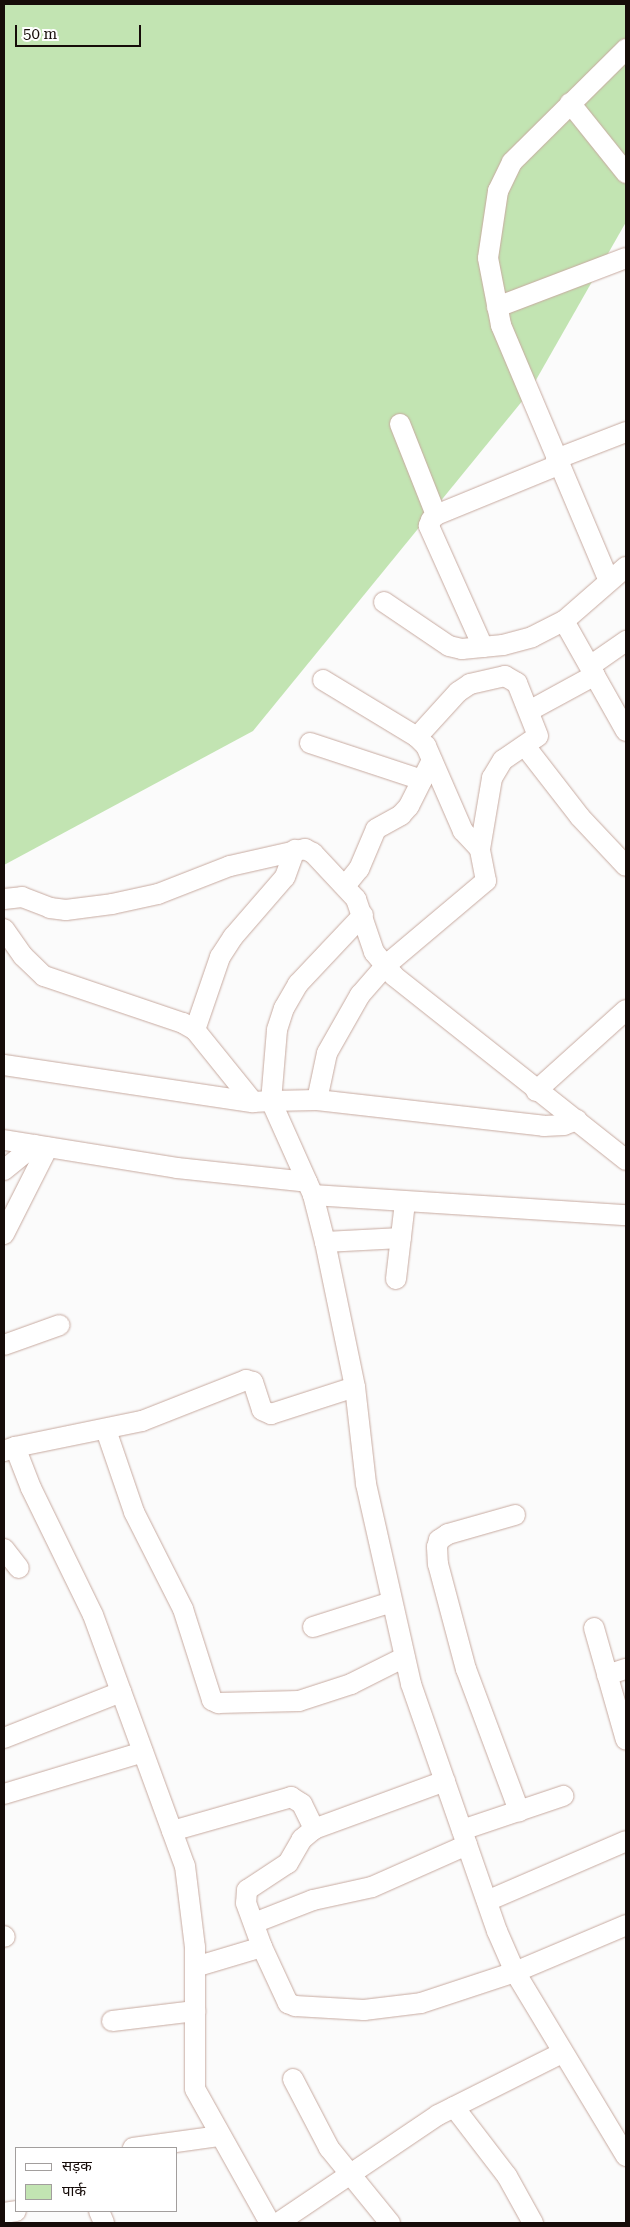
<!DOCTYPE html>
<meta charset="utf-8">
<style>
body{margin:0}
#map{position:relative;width:630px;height:2227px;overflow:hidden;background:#fbfbfb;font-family:"Roboto Serif","Noto Sans Devanagari",serif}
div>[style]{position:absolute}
.green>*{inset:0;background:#c2e4b2}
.roads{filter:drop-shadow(0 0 1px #c7aaa0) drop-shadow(0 0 1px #c7aaa0)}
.street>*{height:20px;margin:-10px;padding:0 10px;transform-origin:10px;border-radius:10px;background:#fff}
span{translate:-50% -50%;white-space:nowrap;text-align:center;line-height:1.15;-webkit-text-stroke:4px #fff;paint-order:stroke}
.frame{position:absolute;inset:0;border:5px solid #160c09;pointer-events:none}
.legend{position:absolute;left:15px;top:2147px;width:162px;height:65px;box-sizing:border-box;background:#fff;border:1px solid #a29e9d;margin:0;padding:6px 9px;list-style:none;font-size:15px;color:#160c09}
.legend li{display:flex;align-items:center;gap:10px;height:25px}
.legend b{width:25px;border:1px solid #a29e9d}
.scale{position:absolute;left:15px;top:25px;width:126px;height:22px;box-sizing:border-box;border:2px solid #160c09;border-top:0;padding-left:6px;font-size:15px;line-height:18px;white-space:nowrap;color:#160c09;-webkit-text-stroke:4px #fff;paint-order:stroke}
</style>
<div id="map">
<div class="green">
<i style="clip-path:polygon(4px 4px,626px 4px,626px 222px,528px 394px,253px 731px,4px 865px)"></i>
</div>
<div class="roads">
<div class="street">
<i style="left:570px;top:103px;width:90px;rotate:51.3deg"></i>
<i style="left:497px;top:307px;width:138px;rotate:-20.8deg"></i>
<i style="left:400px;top:424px;width:98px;rotate:68.4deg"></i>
<i style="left:556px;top:459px;width:75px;rotate:-21.1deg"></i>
<i style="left:609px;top:581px;width:278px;rotate:-112.9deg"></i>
<i style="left:501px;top:325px;width:68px;rotate:-101deg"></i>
<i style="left:488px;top:258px;width:68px;rotate:-81.5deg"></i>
<i style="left:498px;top:191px;width:32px;rotate:-64deg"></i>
<i style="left:512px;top:162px;width:161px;rotate:-44.7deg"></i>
<i style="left:384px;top:602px;width:78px;rotate:34.1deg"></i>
<i style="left:449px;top:646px;width:13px;rotate:13deg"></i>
<i style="left:462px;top:649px;width:41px;rotate:-5.6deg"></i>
<i style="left:503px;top:645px;width:30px;rotate:-15deg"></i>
<i style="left:532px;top:637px;width:36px;rotate:-27deg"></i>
<i style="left:564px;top:621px;width:82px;rotate:-41.1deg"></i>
<i style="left:564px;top:621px;width:126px;rotate:60.6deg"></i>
<i style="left:483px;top:647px;width:133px;rotate:-114.1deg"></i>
<i style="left:429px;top:526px;width:6px;rotate:-72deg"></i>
<i style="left:431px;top:520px;width:7px;rotate:-45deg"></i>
<i style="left:436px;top:515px;width:132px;rotate:-22.3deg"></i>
<i style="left:590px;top:666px;width:44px;rotate:-34.8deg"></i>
<i style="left:323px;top:680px;width:110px;rotate:31.2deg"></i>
<i style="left:417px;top:737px;width:13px;rotate:45deg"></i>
<i style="left:426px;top:746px;width:93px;rotate:66.5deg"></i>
<i style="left:463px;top:831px;width:25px;rotate:47deg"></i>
<i style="left:529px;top:711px;width:75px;rotate:-28.6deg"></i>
<i style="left:310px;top:743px;width:118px;rotate:18.3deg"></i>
<i style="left:525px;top:746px;width:90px;rotate:52.2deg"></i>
<i style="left:580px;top:817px;width:67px;rotate:46.8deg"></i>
<i style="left:345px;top:886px;width:22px;rotate:-51deg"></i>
<i style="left:359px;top:869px;width:43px;rotate:-67deg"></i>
<i style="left:376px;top:829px;width:29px;rotate:-29deg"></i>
<i style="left:401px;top:815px;width:12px;rotate:-48deg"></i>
<i style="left:409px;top:806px;width:51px;rotate:-63.4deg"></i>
<i style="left:4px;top:899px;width:18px;rotate:-6deg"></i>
<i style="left:22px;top:897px;width:30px;rotate:21deg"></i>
<i style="left:50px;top:908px;width:16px;rotate:7deg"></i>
<i style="left:66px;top:910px;width:46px;rotate:-7.4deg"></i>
<i style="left:112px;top:904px;width:47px;rotate:-12.3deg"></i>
<i style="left:158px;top:894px;width:77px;rotate:-21.3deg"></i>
<i style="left:230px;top:866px;width:77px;rotate:-12.8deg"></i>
<i style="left:305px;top:849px;width:9px;rotate:27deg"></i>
<i style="left:313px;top:853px;width:63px;rotate:46.9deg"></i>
<i style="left:356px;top:899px;width:56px;rotate:71.2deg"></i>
<i style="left:374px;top:952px;width:31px;rotate:50deg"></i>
<i style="left:394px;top:976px;width:296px;rotate:38.4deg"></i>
<i style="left:363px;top:915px;width:95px;rotate:133.3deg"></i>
<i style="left:298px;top:984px;width:28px;rotate:120deg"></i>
<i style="left:284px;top:1008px;width:23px;rotate:108deg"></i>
<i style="left:277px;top:1030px;width:71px;rotate:94.8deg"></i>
<i style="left:271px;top:1101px;width:46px;rotate:-1.2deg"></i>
<i style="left:317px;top:1100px;width:228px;rotate:6.5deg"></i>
<i style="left:544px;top:1126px;width:20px;rotate:-3deg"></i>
<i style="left:564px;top:1125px;width:14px;rotate:-21deg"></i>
<i style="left:4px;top:929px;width:33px;rotate:55deg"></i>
<i style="left:23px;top:956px;width:29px;rotate:44deg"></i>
<i style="left:44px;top:976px;width:147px;rotate:18.7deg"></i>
<i style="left:183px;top:1023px;width:14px;rotate:30deg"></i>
<i style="left:195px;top:1030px;width:92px;rotate:51.1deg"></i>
<i style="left:253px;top:1102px;width:18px;rotate:-3deg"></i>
<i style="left:271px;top:1101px;width:103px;rotate:65.9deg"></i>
<i style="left:313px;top:1195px;width:49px;rotate:75.7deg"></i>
<i style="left:325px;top:1242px;width:148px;rotate:78.3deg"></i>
<i style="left:355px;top:1387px;width:98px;rotate:83.5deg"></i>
<i style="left:366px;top:1484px;width:205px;rotate:77.3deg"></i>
<i style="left:411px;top:1684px;width:262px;rotate:70.8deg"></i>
<i style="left:497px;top:1931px;width:45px;rotate:66.3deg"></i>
<i style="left:515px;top:1972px;width:215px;rotate:58.9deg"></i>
<i style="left:195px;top:1030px;width:77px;rotate:-71.1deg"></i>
<i style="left:220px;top:957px;width:24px;rotate:-57deg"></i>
<i style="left:233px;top:937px;width:79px;rotate:-49.1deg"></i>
<i style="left:285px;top:877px;width:29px;rotate:-70deg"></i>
<i style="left:4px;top:1065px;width:252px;rotate:8.5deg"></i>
<i style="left:536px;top:1091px;width:121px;rotate:-42deg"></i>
<i style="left:317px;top:1100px;width:48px;rotate:-78deg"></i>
<i style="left:327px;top:1053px;width:67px;rotate:-60.4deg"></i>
<i style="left:360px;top:995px;width:38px;rotate:-49deg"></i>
<i style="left:385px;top:966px;width:132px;rotate:-40.1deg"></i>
<i style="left:486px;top:881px;width:33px;rotate:-101deg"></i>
<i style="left:480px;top:849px;width:72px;rotate:-80.4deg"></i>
<i style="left:492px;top:778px;width:21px;rotate:-59deg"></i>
<i style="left:503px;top:760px;width:42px;rotate:-34.4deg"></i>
<i style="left:538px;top:736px;width:57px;rotate:-111.6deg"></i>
<i style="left:517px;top:683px;width:14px;rotate:-150deg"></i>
<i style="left:505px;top:676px;width:36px;rotate:167deg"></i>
<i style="left:470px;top:684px;width:14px;rotate:146deg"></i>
<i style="left:458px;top:692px;width:61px;rotate:132.3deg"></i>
<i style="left:4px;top:1140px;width:175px;rotate:9.2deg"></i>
<i style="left:177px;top:1168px;width:131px;rotate:6.1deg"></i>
<i style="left:4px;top:1170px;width:40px;rotate:-39deg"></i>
<i style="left:313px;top:1195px;width:314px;rotate:3.7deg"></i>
<i style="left:4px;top:1234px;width:97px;rotate:-63.2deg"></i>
<i style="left:325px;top:1242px;width:76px;rotate:-3deg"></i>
<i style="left:396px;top:1279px;width:78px;rotate:-83.3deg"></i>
<i style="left:4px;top:1345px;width:59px;rotate:-19.7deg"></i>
<i style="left:106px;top:1430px;width:87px;rotate:71.1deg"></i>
<i style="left:134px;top:1512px;width:109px;rotate:63.2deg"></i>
<i style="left:183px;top:1609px;width:96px;rotate:72.3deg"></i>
<i style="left:212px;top:1700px;width:7px;rotate:27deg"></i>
<i style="left:218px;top:1703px;width:81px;rotate:-1.4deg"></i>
<i style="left:299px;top:1701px;width:55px;rotate:-18.1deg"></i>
<i style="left:351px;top:1684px;width:60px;rotate:-26.6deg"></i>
<i style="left:15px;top:1447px;width:130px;rotate:-11.6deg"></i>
<i style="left:142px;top:1421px;width:112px;rotate:-21.5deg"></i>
<i style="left:246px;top:1380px;width:7px;rotate:16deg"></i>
<i style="left:253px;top:1382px;width:29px;rotate:72deg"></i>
<i style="left:262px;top:1410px;width:10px;rotate:24deg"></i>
<i style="left:271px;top:1414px;width:88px;rotate:-17.8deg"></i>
<i style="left:4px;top:1451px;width:12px;rotate:-20deg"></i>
<i style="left:15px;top:1447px;width:44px;rotate:68.7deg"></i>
<i style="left:31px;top:1488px;width:141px;rotate:64deg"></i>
<i style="left:93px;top:1615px;width:267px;rotate:69.9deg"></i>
<i style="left:185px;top:1866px;width:82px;rotate:83deg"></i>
<i style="left:195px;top:1947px;width:142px;rotate:90deg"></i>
<i style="left:195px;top:2089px;width:154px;rotate:60.8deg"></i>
<i style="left:515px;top:1515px;width:70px;rotate:164.2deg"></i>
<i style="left:448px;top:1534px;width:11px;rotate:146deg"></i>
<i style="left:439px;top:1540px;width:7px;rotate:106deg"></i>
<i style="left:437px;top:1547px;width:17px;rotate:87deg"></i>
<i style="left:438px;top:1564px;width:109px;rotate:75.1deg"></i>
<i style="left:466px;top:1669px;width:152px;rotate:69.5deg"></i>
<i style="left:4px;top:1549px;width:24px;rotate:52deg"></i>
<i style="left:313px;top:1627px;width:83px;rotate:-17.6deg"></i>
<i style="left:594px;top:1628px;width:116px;rotate:74.1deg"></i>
<i style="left:607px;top:1675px;width:20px;rotate:-18deg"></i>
<i style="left:4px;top:1738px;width:126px;rotate:-21.5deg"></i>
<i style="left:445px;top:1781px;width:140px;rotate:159.9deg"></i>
<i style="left:314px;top:1829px;width:16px;rotate:140deg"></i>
<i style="left:302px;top:1839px;width:28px;rotate:120deg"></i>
<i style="left:288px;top:1863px;width:49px;rotate:146.6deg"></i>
<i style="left:247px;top:1890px;width:13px;rotate:94deg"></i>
<i style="left:246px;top:1903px;width:47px;rotate:70deg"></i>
<i style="left:262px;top:1947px;width:62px;rotate:65.1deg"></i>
<i style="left:288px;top:2003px;width:8px;rotate:23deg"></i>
<i style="left:295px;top:2006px;width:69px;rotate:3.3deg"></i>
<i style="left:364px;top:2010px;width:57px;rotate:-7deg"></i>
<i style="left:421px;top:2003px;width:99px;rotate:-18.3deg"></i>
<i style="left:515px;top:1972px;width:121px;rotate:-22.9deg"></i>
<i style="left:4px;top:1794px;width:145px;rotate:-16.8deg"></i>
<i style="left:462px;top:1830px;width:107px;rotate:-18.6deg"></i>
<i style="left:172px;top:1831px;width:124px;rotate:-15.9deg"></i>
<i style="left:291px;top:1797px;width:13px;rotate:32deg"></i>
<i style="left:302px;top:1804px;width:28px;rotate:64deg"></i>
<i style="left:487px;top:1901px;width:151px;rotate:-23.3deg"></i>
<i style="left:254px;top:1923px;width:63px;rotate:-21.3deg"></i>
<i style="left:313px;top:1900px;width:60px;rotate:-12.4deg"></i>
<i style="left:372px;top:1887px;width:104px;rotate:-23.9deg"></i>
<i style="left:4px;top:1936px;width:1px;rotate:45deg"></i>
<i style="left:195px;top:1967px;width:70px;rotate:-16.6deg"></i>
<i style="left:112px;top:2021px;width:84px;rotate:-6.9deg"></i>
<i style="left:293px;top:2079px;width:78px;rotate:62.4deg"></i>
<i style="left:329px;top:2148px;width:97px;rotate:50.9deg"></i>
<i style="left:454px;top:2107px;width:87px;rotate:52.5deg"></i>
<i style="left:507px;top:2176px;width:54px;rotate:61deg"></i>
<i style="left:133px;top:2148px;width:88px;rotate:-7.9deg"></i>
<i style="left:99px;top:2211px;width:13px;rotate:67deg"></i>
<i style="left:4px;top:2213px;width:12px;rotate:-9deg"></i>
<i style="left:278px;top:2223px;width:193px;rotate:-34deg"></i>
<i style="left:438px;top:2115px;width:139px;rotate:-26.6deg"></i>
</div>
</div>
<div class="frame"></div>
<ul class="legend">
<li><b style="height:6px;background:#fff"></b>सड़क</li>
<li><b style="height:14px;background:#c2e4b2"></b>पार्क</li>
</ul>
<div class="scale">50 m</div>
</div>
